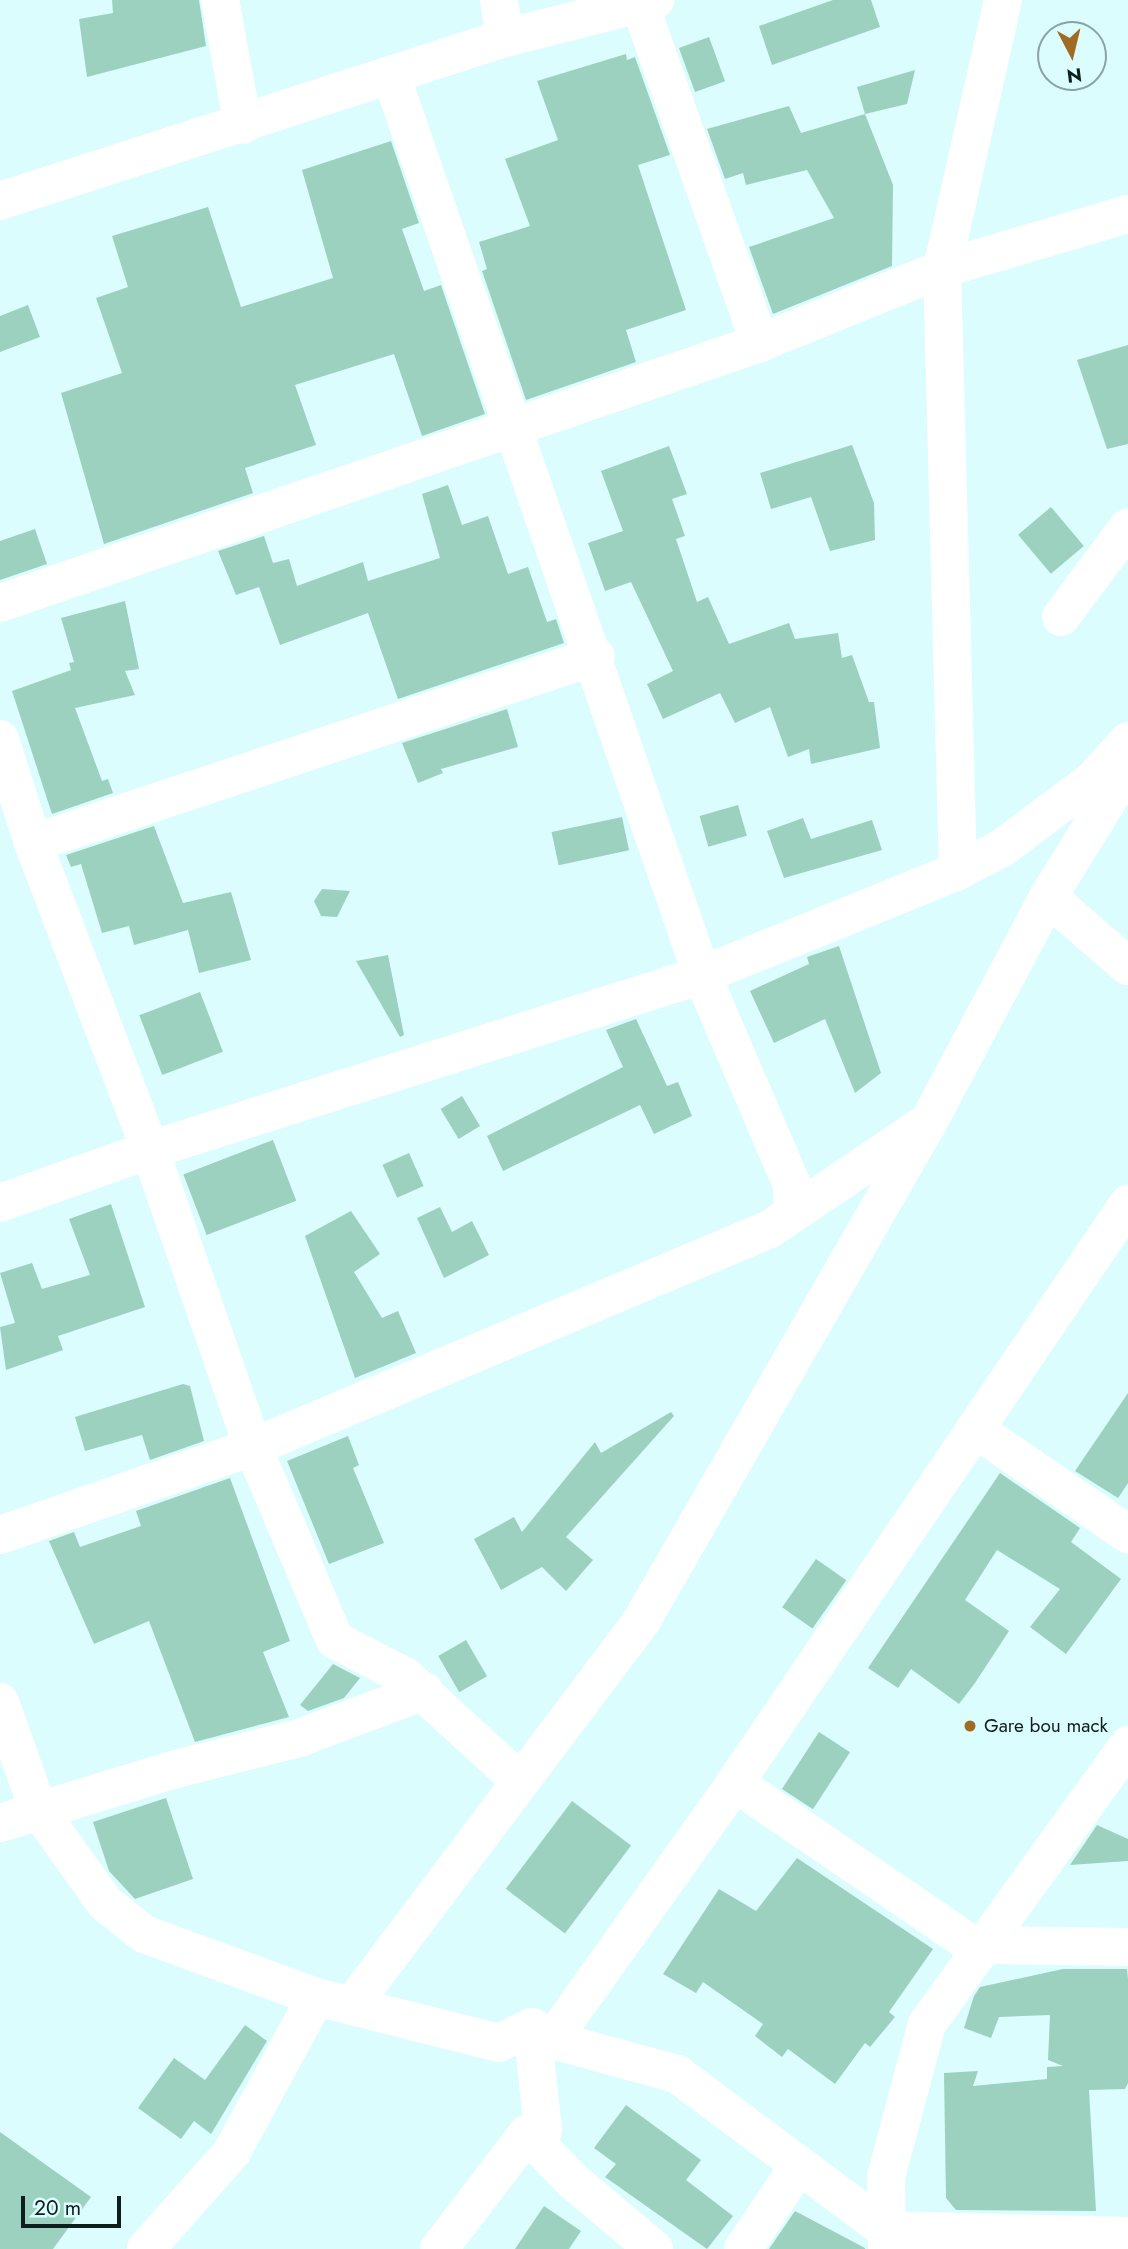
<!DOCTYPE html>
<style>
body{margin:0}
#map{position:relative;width:1128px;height:2249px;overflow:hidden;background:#dbfdfd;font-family:Jost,sans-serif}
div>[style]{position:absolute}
.building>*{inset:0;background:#9cd1bf;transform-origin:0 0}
.street>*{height:38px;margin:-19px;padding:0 19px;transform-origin:19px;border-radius:19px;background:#fff}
.secondary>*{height:38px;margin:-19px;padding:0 19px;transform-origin:19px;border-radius:19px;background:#fff}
.dots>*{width:19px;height:19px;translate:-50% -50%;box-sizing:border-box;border:4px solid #dbfdfd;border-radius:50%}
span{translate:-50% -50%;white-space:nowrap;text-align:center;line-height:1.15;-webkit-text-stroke:7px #dbfdfd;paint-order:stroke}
.poi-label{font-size:19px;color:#101d1d}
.left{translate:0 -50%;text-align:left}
.north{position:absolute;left:1037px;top:21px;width:70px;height:70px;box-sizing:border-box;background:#dbfdfd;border:2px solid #8aa3a3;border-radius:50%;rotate:173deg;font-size:19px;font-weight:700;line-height:28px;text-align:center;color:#101d1d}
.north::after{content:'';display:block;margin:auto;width:24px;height:32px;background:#9f6c22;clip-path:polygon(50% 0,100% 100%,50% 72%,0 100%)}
.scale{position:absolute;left:21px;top:2196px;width:100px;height:32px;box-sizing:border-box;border:4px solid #101d1d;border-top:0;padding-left:9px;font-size:21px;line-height:24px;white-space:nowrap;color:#101d1d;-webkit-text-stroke:5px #dbfdfd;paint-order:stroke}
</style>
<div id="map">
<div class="building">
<i style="clip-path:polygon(112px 0,199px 0,206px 46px,87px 77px,79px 19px,113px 13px)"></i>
<i style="clip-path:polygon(833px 0,871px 0,880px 27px,772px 65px,759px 26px)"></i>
<i style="left:709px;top:37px;width:47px;height:32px;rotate:70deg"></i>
<i style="clip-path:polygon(626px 54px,627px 60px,635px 57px,670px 155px,638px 165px,686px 310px,626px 330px,636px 362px,526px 400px,482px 271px,487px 269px,479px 242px,530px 226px,505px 159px,558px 140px,537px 81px)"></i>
<i style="clip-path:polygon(915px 70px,907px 104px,865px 114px,857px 87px)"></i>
<i style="clip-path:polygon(789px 106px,801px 133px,865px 114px,893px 185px,892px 266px,773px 314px,749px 247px,834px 218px,807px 170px,746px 185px,743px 173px,725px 179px,707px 129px)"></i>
<i style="clip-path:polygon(391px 141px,419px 223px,402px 229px,424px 291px,441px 285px,485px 414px,422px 436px,394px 354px,295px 385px,316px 445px,245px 468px,253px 493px,104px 544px,61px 393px,122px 373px,96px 298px,128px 287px,112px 236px,208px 207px,241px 307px,333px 278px,302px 170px)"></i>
<i style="clip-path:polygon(28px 305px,40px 337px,0 352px,0 316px)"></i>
<i style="clip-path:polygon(1128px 345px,1128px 444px,1107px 449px,1077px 360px)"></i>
<i style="clip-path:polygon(852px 445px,874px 503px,875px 540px,830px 551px,811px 497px,771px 509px,760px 473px)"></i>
<i style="clip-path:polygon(669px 446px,687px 494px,672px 499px,685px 536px,676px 539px,697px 602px,708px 597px,729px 644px,789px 623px,795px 639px,838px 633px,842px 658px,852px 655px,869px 702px,874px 702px,880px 748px,811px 764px,809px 749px,788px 757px,770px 707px,735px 723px,720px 693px,663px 719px,647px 684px,673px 671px,631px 582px,605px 591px,588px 543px,623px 531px,601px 471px)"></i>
<i style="clip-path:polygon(448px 485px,462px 525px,488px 516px,508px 574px,528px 567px,547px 622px,556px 619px,564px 643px,398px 699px,368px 613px,280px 645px,259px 587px,236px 595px,218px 551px,264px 536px,273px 563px,289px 559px,297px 586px,363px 562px,368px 581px,440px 558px,422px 494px)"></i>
<i style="left:1051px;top:507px;width:51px;height:43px;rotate:50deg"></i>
<i style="clip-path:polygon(35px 529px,47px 564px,0 580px,0 541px)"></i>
<i style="clip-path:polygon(125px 601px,139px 669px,125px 671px,135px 695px,75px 708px,102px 781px,108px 779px,113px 793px,52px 814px,12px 691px,71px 670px,69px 663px,74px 662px,61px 618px)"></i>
<i style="clip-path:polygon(507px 709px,518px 747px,441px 769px,443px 773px,418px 783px,402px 743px)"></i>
<i style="left:738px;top:805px;width:32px;height:40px;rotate:74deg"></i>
<i style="left:622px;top:817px;width:34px;height:72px;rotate:78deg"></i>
<i style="clip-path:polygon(803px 818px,811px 839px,872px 820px,882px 850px,784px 878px,767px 831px)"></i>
<i style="clip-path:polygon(154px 826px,183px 903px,231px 892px,251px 960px,199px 973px,188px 930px,134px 945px,129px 926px,102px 933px,81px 864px,71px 867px,66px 855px)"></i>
<i style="clip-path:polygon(322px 889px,350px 891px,337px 917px,321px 916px,314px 901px)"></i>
<i style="clip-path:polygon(839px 946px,881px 1073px,855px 1093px,825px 1019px,774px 1043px,750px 991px,809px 964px,807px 957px)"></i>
<i style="clip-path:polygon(388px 955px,404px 1035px,400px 1037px,356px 961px)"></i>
<i style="left:200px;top:992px;width:64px;height:65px;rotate:69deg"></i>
<i style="clip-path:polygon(636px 1019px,667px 1086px,678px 1082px,692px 1116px,654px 1134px,640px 1105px,503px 1171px,487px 1136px,623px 1067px,606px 1030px)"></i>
<i style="left:462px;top:1096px;width:35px;height:25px;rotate:59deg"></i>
<i style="left:273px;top:1140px;width:65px;height:96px;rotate:69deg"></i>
<i style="left:409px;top:1153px;width:36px;height:29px;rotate:66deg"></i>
<i style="clip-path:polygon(111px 1204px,145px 1307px,58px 1336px,63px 1350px,6px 1370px,0 1327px,15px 1323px,0 1273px,32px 1263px,42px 1289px,90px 1275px,69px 1219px)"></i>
<i style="clip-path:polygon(440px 1207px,452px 1232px,472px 1221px,489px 1255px,444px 1278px,417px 1218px)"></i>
<i style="clip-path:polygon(351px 1211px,380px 1254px,354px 1272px,382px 1318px,398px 1311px,416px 1353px,355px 1378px,305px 1236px)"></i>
<i style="clip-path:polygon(183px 1384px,190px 1386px,204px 1441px,150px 1460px,142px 1435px,85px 1451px,75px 1417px)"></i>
<i style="clip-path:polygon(1128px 1393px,1128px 1483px,1118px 1498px,1075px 1471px)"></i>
<i style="clip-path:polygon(671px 1412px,674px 1416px,566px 1537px,593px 1560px,566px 1591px,542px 1567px,501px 1590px,474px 1539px,514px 1517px,522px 1532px,595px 1442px,601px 1453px)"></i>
<i style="clip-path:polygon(348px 1436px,359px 1465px,353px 1468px,384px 1543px,329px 1564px,287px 1461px)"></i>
<i style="clip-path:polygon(1000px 1473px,1080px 1528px,1071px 1542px,1121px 1579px,1066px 1654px,1030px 1627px,1060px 1589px,997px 1550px,965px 1600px,1009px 1631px,975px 1683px,959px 1704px,911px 1669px,898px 1688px,868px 1668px)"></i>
<i style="clip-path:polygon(230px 1478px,290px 1641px,263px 1652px,289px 1717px,195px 1742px,149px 1621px,94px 1644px,49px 1541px,74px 1532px,80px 1547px,141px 1526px,136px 1511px)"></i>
<i style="left:816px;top:1559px;width:37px;height:59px;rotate:35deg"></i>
<i style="left:466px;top:1640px;width:42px;height:32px;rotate:60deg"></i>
<i style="clip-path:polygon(333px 1664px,360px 1678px,344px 1698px,308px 1711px,300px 1705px)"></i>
<i style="left:819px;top:1732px;width:37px;height:68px;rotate:33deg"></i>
<i style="clip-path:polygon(166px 1798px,193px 1879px,135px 1899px,109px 1871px,93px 1822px)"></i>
<i style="left:572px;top:1801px;width:74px;height:110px;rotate:37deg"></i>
<i style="clip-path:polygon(1097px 1825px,1128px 1839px,1128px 1861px,1070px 1865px)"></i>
<i style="clip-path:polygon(797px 1858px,933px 1949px,889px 2012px,895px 2017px,870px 2047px,865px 2043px,835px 2084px,788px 2049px,782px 2057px,755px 2036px,763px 2024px,703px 1982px,696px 1993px,663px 1974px,719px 1889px,756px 1911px)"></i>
<i style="clip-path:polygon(1063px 1969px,1127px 1969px,1128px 1979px,1128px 2083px,1125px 2089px,1089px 2090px,1096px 2211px,956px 2210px,946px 2198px,944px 2073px,978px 2071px,973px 2086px,1047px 2079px,1047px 2067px,1063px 2066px,1048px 2060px,1050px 2015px,999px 2017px,991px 2038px,964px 2028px,974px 1996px,980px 1987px)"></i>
<i style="clip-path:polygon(245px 2025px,267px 2041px,211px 2134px,194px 2121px,181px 2139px,138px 2108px,174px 2058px,205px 2080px)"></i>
<i style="clip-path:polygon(626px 2105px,701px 2160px,686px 2180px,733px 2216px,707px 2249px,605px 2177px,616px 2164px,594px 2148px)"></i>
<i style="clip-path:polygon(0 2132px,91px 2197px,53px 2249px,0 2249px)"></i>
<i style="clip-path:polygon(544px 2206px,581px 2231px,569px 2249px,515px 2249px)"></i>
<i style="clip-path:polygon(795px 2211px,865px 2248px,865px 2249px,769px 2249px)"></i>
</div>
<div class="street">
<i style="left:220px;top:0;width:127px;rotate:79.6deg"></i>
<i style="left:499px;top:0;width:38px;rotate:81deg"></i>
<i style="left:640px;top:5px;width:359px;rotate:70.5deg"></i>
<i style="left:392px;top:78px;width:949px;rotate:70.94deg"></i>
<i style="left:702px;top:975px;width:228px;rotate:66.8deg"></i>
<i style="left:792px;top:1185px;width:25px;rotate:88deg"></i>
<i style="left:0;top:603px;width:803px;rotate:-18.89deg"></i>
<i style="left:760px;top:343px;width:196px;rotate:-22.1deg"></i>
<i style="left:942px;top:269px;width:194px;rotate:-16.5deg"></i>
<i style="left:1061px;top:617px;width:112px;rotate:-53.3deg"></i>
<i style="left:33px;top:843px;width:593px;rotate:-18.37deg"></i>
<i style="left:958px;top:871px;width:602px;rotate:-91.52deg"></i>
<i style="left:942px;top:269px;width:276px;rotate:-77.2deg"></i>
<i style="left:1048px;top:897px;width:106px;rotate:40.8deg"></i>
<i style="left:0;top:1203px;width:159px;rotate:-19.5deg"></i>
<i style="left:150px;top:1150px;width:314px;rotate:70.9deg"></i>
<i style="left:253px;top:1447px;width:210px;rotate:67deg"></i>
<i style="left:335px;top:1640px;width:80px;rotate:27.5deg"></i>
<i style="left:406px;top:1677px;width:154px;rotate:42.4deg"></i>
<i style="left:975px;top:1429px;width:186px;rotate:34.5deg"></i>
<i style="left:0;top:1535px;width:268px;rotate:-19.2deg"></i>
<i style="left:253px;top:1447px;width:561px;rotate:-22.86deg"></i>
<i style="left:770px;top:1229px;width:184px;rotate:-34.1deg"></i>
<i style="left:0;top:1702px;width:114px;rotate:70.4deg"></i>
<i style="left:38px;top:1809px;width:115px;rotate:54.5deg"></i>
<i style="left:105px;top:1903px;width:50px;rotate:38.5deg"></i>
<i style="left:144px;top:1934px;width:183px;rotate:20.1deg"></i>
<i style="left:316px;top:1997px;width:176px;rotate:118.5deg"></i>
<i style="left:232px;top:2152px;width:130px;rotate:131.6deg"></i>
<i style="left:735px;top:1783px;width:297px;rotate:34.3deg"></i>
<i style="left:0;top:1823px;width:184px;rotate:-17.1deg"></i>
<i style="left:176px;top:1769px;width:127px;rotate:-14.1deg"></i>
<i style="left:299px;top:1738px;width:134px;rotate:-20.5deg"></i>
<i style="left:985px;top:1945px;width:143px;rotate:0.8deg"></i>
<i style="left:316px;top:1997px;width:189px;rotate:14.1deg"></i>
<i style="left:499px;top:2043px;width:37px;rotate:-26deg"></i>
<i style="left:532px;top:2027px;width:24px;rotate:33deg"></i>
<i style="left:552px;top:2040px;width:130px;rotate:15.2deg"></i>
<i style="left:677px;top:2074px;width:261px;rotate:36.7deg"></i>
<i style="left:886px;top:2230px;width:242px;rotate:1.4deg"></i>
<i style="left:353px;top:2004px;width:481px;rotate:-53deg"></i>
<i style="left:642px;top:1620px;width:573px;rotate:-60.08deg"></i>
<i style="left:928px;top:1123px;width:256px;rotate:-62deg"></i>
<i style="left:1048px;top:897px;width:152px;rotate:-58.2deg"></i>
<i style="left:532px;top:2027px;width:104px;rotate:83.9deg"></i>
<i style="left:543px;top:2130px;width:16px;rotate:166deg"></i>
<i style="left:527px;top:2134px;width:66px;rotate:45.6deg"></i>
<i style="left:573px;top:2181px;width:106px;rotate:40deg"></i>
<i style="left:552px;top:2040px;width:315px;rotate:-54.5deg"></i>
<i style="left:735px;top:1783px;width:700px;rotate:-55.83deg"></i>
<i style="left:439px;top:2249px;width:145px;rotate:-52.6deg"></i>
<i style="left:743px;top:2249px;width:99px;rotate:-56.1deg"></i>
</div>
<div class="secondary">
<i style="left:0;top:201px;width:531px;rotate:-17.89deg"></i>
<i style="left:505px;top:38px;width:155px;rotate:-14.2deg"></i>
<i style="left:0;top:739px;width:109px;rotate:72.4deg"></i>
<i style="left:33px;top:843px;width:329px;rotate:69.1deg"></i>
<i style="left:150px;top:1150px;width:579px;rotate:-17.59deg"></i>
<i style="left:702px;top:975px;width:276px;rotate:-22.1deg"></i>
<i style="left:958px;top:871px;width:50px;rotate:-27.6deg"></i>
<i style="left:1002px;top:848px;width:112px;rotate:-36.7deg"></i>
<i style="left:1092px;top:781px;width:54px;rotate:-48deg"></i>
<i style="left:887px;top:2249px;width:72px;rotate:-90.8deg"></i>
<i style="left:886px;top:2177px;width:158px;rotate:-75deg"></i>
<i style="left:927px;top:2024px;width:344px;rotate:-54.2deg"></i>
</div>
<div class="dots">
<i style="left:970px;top:1726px;background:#9f6c22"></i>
</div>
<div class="poi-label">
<span class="left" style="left:984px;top:1726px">Gare bou mack</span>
</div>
<div class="north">N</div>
<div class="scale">20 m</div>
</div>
